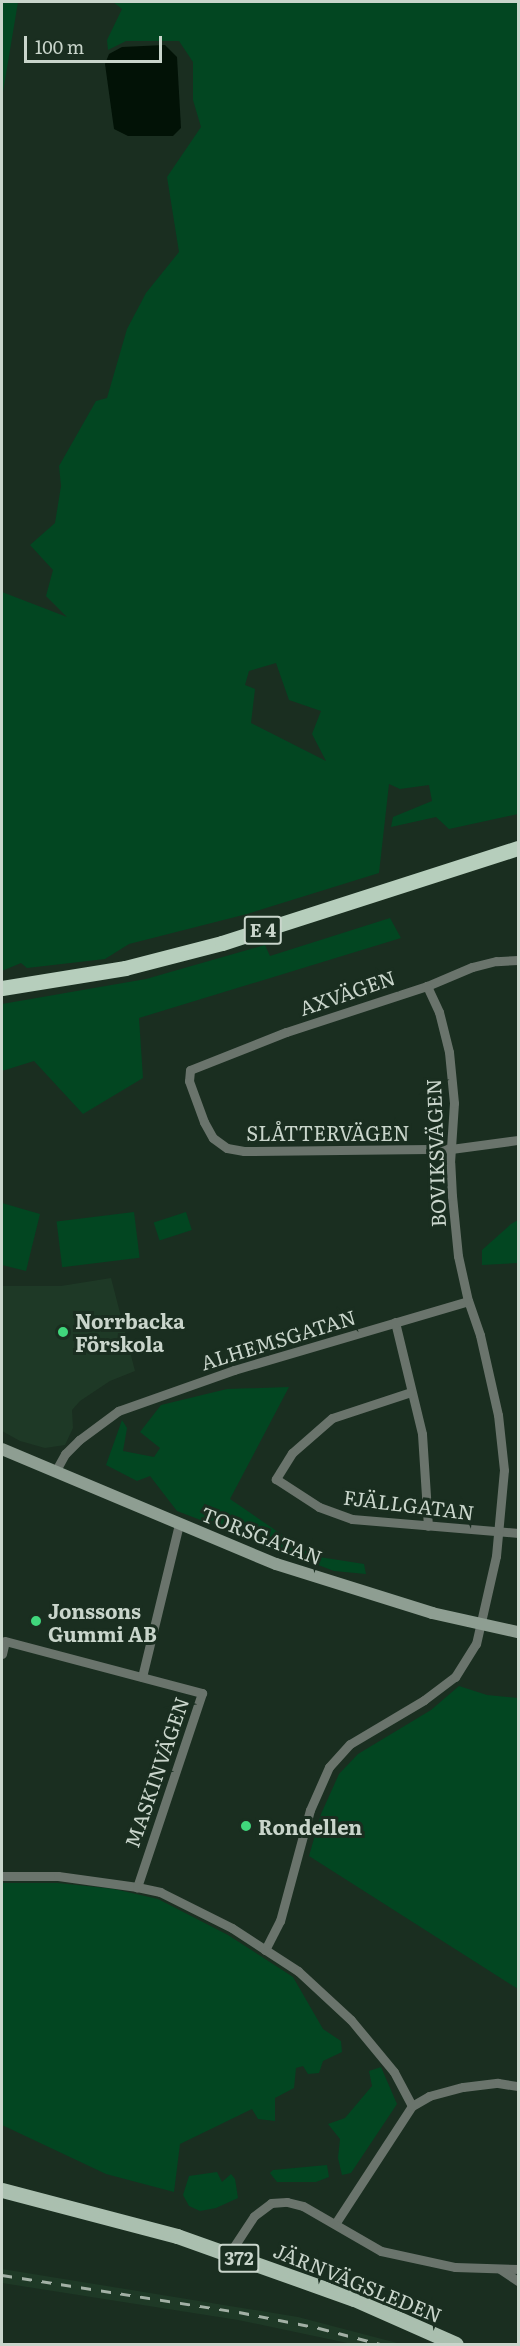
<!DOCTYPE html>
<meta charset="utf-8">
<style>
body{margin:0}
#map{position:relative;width:520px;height:2346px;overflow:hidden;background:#1a2e20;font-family:Literata,serif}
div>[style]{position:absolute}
.built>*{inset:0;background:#1e3926}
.green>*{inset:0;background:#024621;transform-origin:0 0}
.water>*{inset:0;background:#021206}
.minor>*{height:9px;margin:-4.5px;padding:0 4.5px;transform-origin:4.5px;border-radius:4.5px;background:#6a746c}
.secondary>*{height:12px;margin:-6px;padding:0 6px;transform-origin:6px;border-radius:6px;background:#8e9e92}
.primary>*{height:15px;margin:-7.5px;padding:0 7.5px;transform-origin:7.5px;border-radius:7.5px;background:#aabfaf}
.trunk>*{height:15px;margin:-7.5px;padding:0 7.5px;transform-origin:7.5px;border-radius:7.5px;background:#b6cebc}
.rail>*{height:3px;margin-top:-1.5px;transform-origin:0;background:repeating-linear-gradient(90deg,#a2b0a5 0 10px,transparent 0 20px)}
.dots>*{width:16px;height:16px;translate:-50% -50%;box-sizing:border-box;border:3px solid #1a2e20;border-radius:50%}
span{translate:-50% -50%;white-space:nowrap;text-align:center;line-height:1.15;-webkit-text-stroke:6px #1a2e20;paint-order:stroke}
.shield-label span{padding:2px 4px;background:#1a2e20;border:2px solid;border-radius:4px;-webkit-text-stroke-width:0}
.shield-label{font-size:18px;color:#c9d5cb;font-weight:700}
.street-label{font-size:20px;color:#c9d5cb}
.poi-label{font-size:20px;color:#c9d5cb;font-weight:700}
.left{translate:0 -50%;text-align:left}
.frame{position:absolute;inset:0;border:3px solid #c9d5cb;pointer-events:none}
.scale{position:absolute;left:24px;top:36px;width:138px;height:27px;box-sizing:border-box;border:3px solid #c9d5cb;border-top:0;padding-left:8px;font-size:18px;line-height:21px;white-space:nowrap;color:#c9d5cb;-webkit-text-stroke:4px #1a2e20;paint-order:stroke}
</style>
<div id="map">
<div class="built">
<i style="clip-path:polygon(111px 1278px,135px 1371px,110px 1381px,80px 1401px,72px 1410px,73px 1428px,65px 1445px,45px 1448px,20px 1441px,2px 1431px,3px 1286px,61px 1286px)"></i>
<i style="clip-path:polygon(2px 2269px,298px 2317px,401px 2344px,352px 2344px,238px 2320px,2px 2283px)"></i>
</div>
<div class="green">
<i style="clip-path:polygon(2px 2px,18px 2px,2px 98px)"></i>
<i style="clip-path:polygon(evenodd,113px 2px,518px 2px,518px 814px,449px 829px,436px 817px,391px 827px,393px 817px,432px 801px,429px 785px,400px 789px,389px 784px,379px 873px,247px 914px,129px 944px,105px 959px,27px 968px,21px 963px,2px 971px,2px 592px,67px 617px,46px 596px,53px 570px,30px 545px,55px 523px,61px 486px,59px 466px,96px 401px,107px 398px,127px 329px,146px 293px,179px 252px,167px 177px,201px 127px,193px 100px,193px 62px,179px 41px,126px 41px,108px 50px,107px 40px,122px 9px,113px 2px,276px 663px,289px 700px,321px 711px,312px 734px,326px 761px,251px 723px,255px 689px,245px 685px,249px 671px,276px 663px)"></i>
<i style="clip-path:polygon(390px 918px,401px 938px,139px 1018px,143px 1078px,83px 1114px,34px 1061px,2px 1071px,2px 1004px,146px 979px,265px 945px,270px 956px)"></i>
<i style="clip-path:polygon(2px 1203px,40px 1214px,26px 1271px,2px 1265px)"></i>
<i style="left:134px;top:1212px;width:46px;height:78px;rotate:83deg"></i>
<i style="left:186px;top:1212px;width:19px;height:34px;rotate:72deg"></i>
<i style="clip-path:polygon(518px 1220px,518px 1268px,517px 1263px,482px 1265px,482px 1250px,511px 1224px)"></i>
<i style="clip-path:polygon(289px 1387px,230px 1499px,313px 1556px,364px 1564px,366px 1574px,334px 1571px,177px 1511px,150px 1476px,137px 1481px,106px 1465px,122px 1420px,127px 1428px,123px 1451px,154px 1457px,160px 1448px,140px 1432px,161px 1405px,227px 1389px)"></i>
<i style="clip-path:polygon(459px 1686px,487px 1695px,518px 1698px,518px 1989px,309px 1856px,321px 1814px,339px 1774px,358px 1754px,431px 1710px)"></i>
<i style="clip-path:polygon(2px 1883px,58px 1883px,114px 1889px,158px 1899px,228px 1935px,293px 1977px,323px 2029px,341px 2041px,342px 2052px,323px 2061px,319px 2073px,308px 2074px,303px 2066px,296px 2068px,294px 2088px,275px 2098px,275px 2121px,258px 2119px,252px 2109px,180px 2144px,174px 2192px,106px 2174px,2px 2125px)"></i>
<i style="clip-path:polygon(381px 2067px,397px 2104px,351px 2173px,342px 2175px,338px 2158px,340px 2139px,328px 2124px,345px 2118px,372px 2086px,369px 2071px)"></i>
<i style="clip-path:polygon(327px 2165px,329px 2177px,316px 2182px,277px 2182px,270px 2173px,273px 2170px)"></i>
<i style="clip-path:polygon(217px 2172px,222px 2182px,231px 2174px,235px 2179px,238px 2198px,216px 2208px,200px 2211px,189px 2206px,183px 2195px,189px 2176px)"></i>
</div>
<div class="water">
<i style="clip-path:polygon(165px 45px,177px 57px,181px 128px,173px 136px,128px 136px,114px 129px,105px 64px,109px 54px,122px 47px)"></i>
</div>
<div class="minor">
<i style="left:518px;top:960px;width:22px;rotate:177deg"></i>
<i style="left:496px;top:961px;width:25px;rotate:166deg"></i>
<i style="left:472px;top:967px;width:49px;rotate:157.1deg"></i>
<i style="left:427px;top:986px;width:148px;rotate:161.9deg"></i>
<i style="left:286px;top:1032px;width:103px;rotate:158.4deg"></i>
<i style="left:190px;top:1070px;width:11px;rotate:95deg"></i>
<i style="left:189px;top:1081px;width:44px;rotate:69.9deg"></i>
<i style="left:204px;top:1122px;width:18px;rotate:61deg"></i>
<i style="left:213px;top:1138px;width:17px;rotate:36deg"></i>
<i style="left:227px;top:1148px;width:17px;rotate:10deg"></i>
<i style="left:244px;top:1151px;width:207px;rotate:-0.6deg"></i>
<i style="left:451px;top:1149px;width:68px;rotate:-7.7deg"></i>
<i style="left:395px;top:1322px;width:115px;rotate:76.4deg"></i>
<i style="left:422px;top:1434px;width:92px;rotate:86.3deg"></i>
<i style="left:411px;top:1392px;width:83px;rotate:161.8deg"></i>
<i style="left:332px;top:1418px;width:53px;rotate:138.8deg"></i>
<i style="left:292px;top:1453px;width:31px;rotate:122deg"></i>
<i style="left:276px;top:1479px;width:51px;rotate:33.1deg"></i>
<i style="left:319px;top:1507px;width:35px;rotate:20deg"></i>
<i style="left:352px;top:1519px;width:167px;rotate:4.8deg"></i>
<i style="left:55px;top:1472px;width:21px;rotate:-61deg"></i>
<i style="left:65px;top:1454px;width:20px;rotate:-45deg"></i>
<i style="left:79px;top:1440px;width:49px;rotate:-36.6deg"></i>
<i style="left:118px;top:1411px;width:123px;rotate:-19.5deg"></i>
<i style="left:234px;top:1370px;width:244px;rotate:-16.4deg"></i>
<i style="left:2px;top:1654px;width:13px;rotate:-77deg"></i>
<i style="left:5px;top:1641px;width:204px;rotate:14.8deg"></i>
<i style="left:202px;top:1693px;width:205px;rotate:108.5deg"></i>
<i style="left:142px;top:1677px;width:157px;rotate:-76.4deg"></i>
<i style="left:2px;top:1876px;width:56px"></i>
<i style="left:58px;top:1876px;width:80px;rotate:7.9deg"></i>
<i style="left:137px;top:1887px;width:24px;rotate:12deg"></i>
<i style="left:160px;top:1892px;width:80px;rotate:26.6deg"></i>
<i style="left:232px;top:1928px;width:79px;rotate:33.1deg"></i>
<i style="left:298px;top:1971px;width:72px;rotate:42.8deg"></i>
<i style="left:351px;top:2020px;width:67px;rotate:50.4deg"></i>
<i style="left:394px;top:2072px;width:38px;rotate:62deg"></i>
<i style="left:265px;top:1950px;width:33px;rotate:-63deg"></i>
<i style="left:280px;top:1921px;width:115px;rotate:-74.9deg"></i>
<i style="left:310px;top:1810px;width:47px;rotate:-66.2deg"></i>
<i style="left:329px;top:1767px;width:31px;rotate:-48deg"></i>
<i style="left:350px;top:1744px;width:86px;rotate:-30.7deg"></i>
<i style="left:424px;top:1700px;width:39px;rotate:-37deg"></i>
<i style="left:455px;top:1677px;width:39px;rotate:-58deg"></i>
<i style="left:476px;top:1644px;width:90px;rotate:-77.2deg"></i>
<i style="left:496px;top:1556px;width:86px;rotate:-84.7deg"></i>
<i style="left:504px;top:1470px;width:55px;rotate:-96.2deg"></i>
<i style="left:498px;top:1415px;width:82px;rotate:-102.7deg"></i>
<i style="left:480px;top:1335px;width:36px;rotate:-109deg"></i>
<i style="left:468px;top:1301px;width:46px;rotate:-102.5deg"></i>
<i style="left:458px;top:1256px;width:60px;rotate:-95.7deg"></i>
<i style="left:452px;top:1196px;width:33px;rotate:-93deg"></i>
<i style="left:450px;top:1163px;width:60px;rotate:-86.2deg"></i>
<i style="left:454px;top:1103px;width:51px;rotate:-95.6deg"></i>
<i style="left:449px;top:1052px;width:41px;rotate:-104deg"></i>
<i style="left:439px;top:1012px;width:29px;rotate:-115deg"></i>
<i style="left:335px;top:2224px;width:141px;rotate:-56.9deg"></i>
<i style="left:412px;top:2106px;width:20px;rotate:-30deg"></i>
<i style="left:429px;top:2096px;width:35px;rotate:-15deg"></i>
<i style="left:463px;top:2087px;width:35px;rotate:-7deg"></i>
<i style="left:498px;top:2083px;width:20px;rotate:9deg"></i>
<i style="left:229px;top:2254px;width:45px;rotate:-56.7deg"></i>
<i style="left:254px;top:2216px;width:21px;rotate:-37deg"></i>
<i style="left:271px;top:2203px;width:16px;rotate:-4deg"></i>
<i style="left:287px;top:2202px;width:16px;rotate:14deg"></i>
<i style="left:303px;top:2206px;width:90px;rotate:30deg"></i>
<i style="left:381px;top:2251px;width:76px;rotate:12.2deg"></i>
<i style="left:455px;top:2267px;width:63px;rotate:1.8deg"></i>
<i style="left:500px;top:2269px;width:22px;rotate:34deg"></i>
</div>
<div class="secondary">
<i style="left:2px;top:1449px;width:297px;rotate:22.8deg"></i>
<i style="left:276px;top:1564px;width:164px;rotate:17.4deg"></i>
<i style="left:432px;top:1613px;width:88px;rotate:12.5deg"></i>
</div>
<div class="primary">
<i style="left:2px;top:2190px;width:181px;rotate:14.7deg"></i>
<i style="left:177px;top:2236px;width:188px;rotate:19.6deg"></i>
<i style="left:354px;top:2299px;width:111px;rotate:23.8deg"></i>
</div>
<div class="trunk">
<i style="left:2px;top:988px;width:125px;rotate:-9.2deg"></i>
<i style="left:125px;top:968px;width:100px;rotate:-14.5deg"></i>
<i style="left:222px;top:943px;width:311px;rotate:-17.8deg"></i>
</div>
<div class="rail">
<i style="left:2px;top:2275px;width:240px;rotate:8.9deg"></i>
<i style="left:239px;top:2312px;width:82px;rotate:11.3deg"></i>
<i style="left:319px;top:2328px;width:63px;rotate:14.7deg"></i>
</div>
<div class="dots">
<i style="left:63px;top:1332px;background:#40d77c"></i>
<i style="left:36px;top:1621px;background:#40d77c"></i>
<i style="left:246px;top:1826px;background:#40d77c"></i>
</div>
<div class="shield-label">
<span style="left:263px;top:930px">E 4</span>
<span style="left:239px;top:2258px">372</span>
</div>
<div class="street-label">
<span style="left:347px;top:992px;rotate:-19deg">AXVÄGEN</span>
<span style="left:328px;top:1132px">SLÅTTERVÄGEN</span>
<span style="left:435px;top:1153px;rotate:-92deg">BOVIKSVÄGEN</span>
<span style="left:278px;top:1339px;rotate:-17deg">ALHEMSGATAN</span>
<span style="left:409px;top:1504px;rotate:7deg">FJÄLLGATAN</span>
<span style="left:262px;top:1535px;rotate:21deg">TORSGATAN</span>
<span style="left:156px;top:1772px;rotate:-71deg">MASKINVÄGEN</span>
<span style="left:358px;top:2282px;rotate:22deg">JÄRNVÄGSLEDEN</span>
</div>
<div class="poi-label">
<span class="left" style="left:75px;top:1332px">Norrbacka<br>Förskola</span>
<span class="left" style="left:48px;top:1622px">Jonssons<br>Gummi AB</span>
<span class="left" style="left:258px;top:1826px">Rondellen</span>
</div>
<div class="frame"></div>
<div class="scale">100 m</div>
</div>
